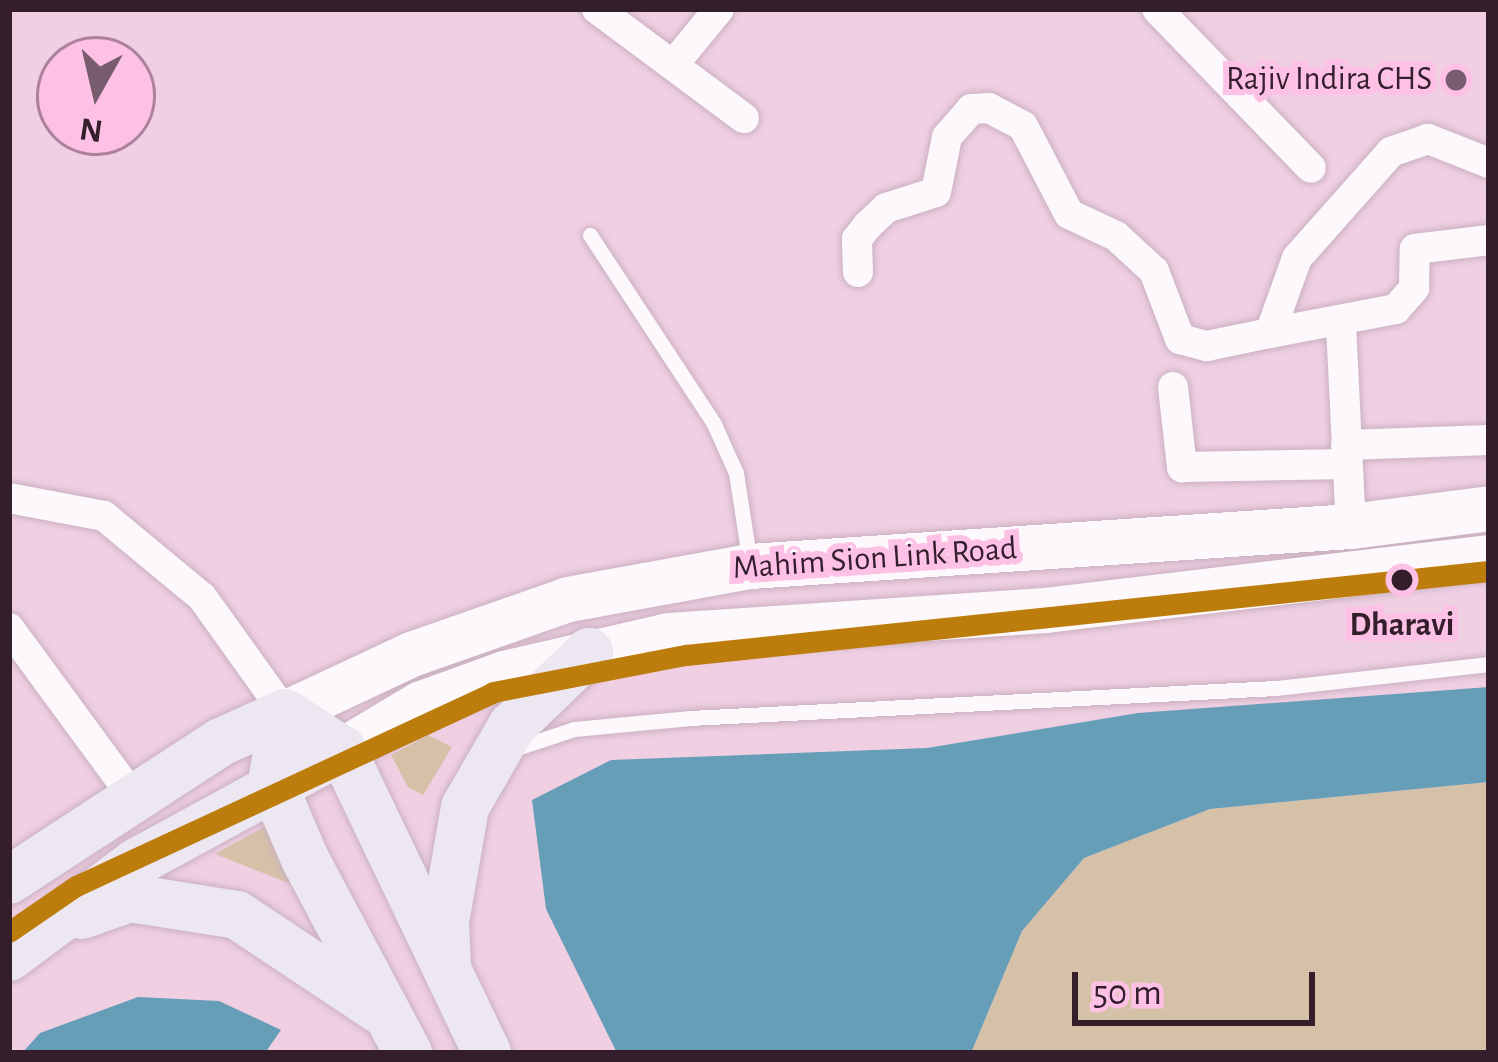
<!DOCTYPE html>
<style>
body{margin:0}
#map{position:relative;width:1498px;height:1062px;overflow:hidden;background:#f0cfe3;font-family:"Alegreya Sans",sans-serif}
div>[style]{position:absolute}
.green>*{inset:0;background:#d5c1a8}
.water>*{inset:0;background:#669eb7}
.roads{filter:drop-shadow(0 0 3px #cab1c1) drop-shadow(0 0 3px #cab1c1)}
.service>*{height:15px;margin:-7.5px;padding:0 7.5px;transform-origin:7.5px;border-radius:7.5px;background:#fdf8fb}
.minor>*{height:30px;margin:-15px;padding:0 15px;transform-origin:15px;border-radius:15px;background:#fdf8fb}
.secondary>*{height:45px;margin:-22.5px;padding:0 22.5px;transform-origin:22.5px;border-radius:22.5px;background:#fdf8fb}
.primary>*{height:48px;margin:-24px;padding:0 24px;transform-origin:24px;border-radius:24px;background:#ece7f0}
.metro-1>*{height:21px;margin:-10.5px;padding:0 10.5px;transform-origin:10.5px;border-radius:10.5px;background:#bc7d0d}
.dots>*{width:33px;height:33px;translate:-50% -50%;box-sizing:border-box;border:6px solid #fec1e6;border-radius:50%}
span{translate:-50% -50%;white-space:nowrap;text-align:center;line-height:1.15;-webkit-text-stroke:12px #fec1e6;paint-order:stroke}
.poi-label{font-size:33px;color:#341e2c}
.right{translate:-100% -50%;text-align:right}
.street-label{font-size:33px;color:#341e2c}
.stop-label{font-size:33px;color:#341e2c;font-weight:700}
.frame{position:absolute;inset:0;border:12px solid #341e2c;pointer-events:none}
.north{position:absolute;left:36px;top:36px;width:120px;height:120px;box-sizing:border-box;background:#fec1e6;border:3px solid #ad809c;border-radius:50%;rotate:188deg;font-size:33px;font-weight:700;line-height:48px;text-align:center;color:#341e2c}
.north::after{content:'';display:block;margin:auto;width:42px;height:54px;background:#765c6c;clip-path:polygon(50% 0,100% 100%,50% 72%,0 100%)}
.scale{position:absolute;left:1072px;top:972px;width:243px;height:54px;box-sizing:border-box;border:6px solid #341e2c;border-top:0;padding-left:15px;font-size:36px;line-height:42px;white-space:nowrap;color:#341e2c;-webkit-text-stroke:9px #fec1e6;paint-order:stroke}
</style>
<div id="map">
<div class="green">
<i style="clip-path:polygon(428px 735px,452px 747px,423px 795px,408px 787px,391px 755px)"></i>
<i style="clip-path:polygon(1489px 782px,1489px 1053px,971px 1053px,1022px 931px,1084px 858px,1210px 809px)"></i>
<i style="clip-path:polygon(273px 822px,298px 887px,215px 854px)"></i>
</div>
<div class="water">
<i style="clip-path:polygon(1489px 687px,1489px 782px,1210px 809px,1084px 858px,1022px 931px,971px 1053px,617px 1053px,546px 909px,532px 800px,611px 760px,927px 748px,1138px 713px)"></i>
<i style="clip-path:polygon(138px 997px,219px 1001px,281px 1030px,265px 1053px,22px 1053px,40px 1033px)"></i>
</div>
<div class="roads">
<div class="service">
<i style="left:590px;top:235px;width:226px;rotate:56.7deg"></i>
<i style="left:714px;top:424px;width:54px;rotate:65.8deg"></i>
<i style="left:736px;top:473px;width:91px;rotate:81.2deg"></i>
<i style="left:514px;top:749px;width:63px;rotate:-18.4deg"></i>
<i style="left:574px;top:729px;width:117px;rotate:-5.4deg"></i>
<i style="left:690px;top:718px;width:587px;rotate:-2.93deg"></i>
<i style="left:1276px;top:688px;width:214px;rotate:-6.4deg"></i>
</div>
<div class="minor">
<i style="left:597px;top:9px;width:183px;rotate:36.6deg"></i>
<i style="left:1157px;top:9px;width:221px;rotate:45.9deg"></i>
<i style="left:673px;top:65px;width:72px;rotate:-50.6deg"></i>
<i style="left:1489px;top:163px;width:66px;rotate:-158.5deg"></i>
<i style="left:1428px;top:139px;width:39px;rotate:161deg"></i>
<i style="left:1391px;top:152px;width:142px;rotate:131.6deg"></i>
<i style="left:1297px;top:258px;width:80px;rotate:109.8deg"></i>
<i style="left:1270px;top:333px;width:128px;rotate:-10.8deg"></i>
<i style="left:1396px;top:309px;width:28px;rotate:-49deg"></i>
<i style="left:1414px;top:288px;width:39px;rotate:-89deg"></i>
<i style="left:1415px;top:249px;width:75px;rotate:-6.9deg"></i>
<i style="left:858px;top:272px;width:33px;rotate:-92deg"></i>
<i style="left:857px;top:239px;width:16px;rotate:-52deg"></i>
<i style="left:867px;top:226px;width:26px;rotate:-43deg"></i>
<i style="left:886px;top:208px;width:52px;rotate:-17.7deg"></i>
<i style="left:936px;top:192px;width:56px;rotate:-78.7deg"></i>
<i style="left:947px;top:137px;width:37px;rotate:-49deg"></i>
<i style="left:971px;top:109px;width:18px;rotate:-3deg"></i>
<i style="left:989px;top:108px;width:38px;rotate:28deg"></i>
<i style="left:1023px;top:126px;width:99px;rotate:62.4deg"></i>
<i style="left:1069px;top:214px;width:52px;rotate:25.1deg"></i>
<i style="left:1116px;top:236px;width:52px;rotate:42.6deg"></i>
<i style="left:1154px;top:271px;width:73px;rotate:69.1deg"></i>
<i style="left:1180px;top:339px;width:28px;rotate:15deg"></i>
<i style="left:1207px;top:346px;width:68px;rotate:-11.8deg"></i>
<i style="left:1341px;top:325px;width:201px;rotate:87.2deg"></i>
<i style="left:1173px;top:387px;width:81px;rotate:83.6deg"></i>
<i style="left:1182px;top:467px;width:165px;rotate:-1deg"></i>
<i style="left:1346px;top:445px;width:143px;rotate:-2deg"></i>
<i style="left:9px;top:498px;width:97px;rotate:10.7deg"></i>
<i style="left:104px;top:516px;width:127px;rotate:39.6deg"></i>
<i style="left:202px;top:597px;width:143px;rotate:54.4deg"></i>
<i style="left:9px;top:628px;width:211px;rotate:53.7deg"></i>
</div>
<div class="secondary">
<i style="left:285px;top:713px;width:139px;rotate:-25.1deg"></i>
<i style="left:411px;top:654px;width:166px;rotate:-19.3deg"></i>
<i style="left:568px;top:599px;width:185px;rotate:-10.3deg"></i>
<i style="left:750px;top:566px;width:602px;rotate:-3.81deg"></i>
<i style="left:1351px;top:526px;width:139px;rotate:-7.4deg"></i>
<i style="left:342px;top:750px;width:90px;rotate:-30.9deg"></i>
<i style="left:419px;top:704px;width:90px;rotate:-20deg"></i>
<i style="left:504px;top:673px;width:169px;rotate:-13deg"></i>
<i style="left:669px;top:635px;width:377px;rotate:-3.8deg"></i>
<i style="left:1045px;top:610px;width:447px;rotate:-6.8deg"></i>
</div>
<div class="primary">
<i style="left:285px;top:713px;width:68px;rotate:33deg"></i>
<i style="left:342px;top:750px;width:336px;rotate:64.4deg"></i>
<i style="left:277px;top:753px;width:29px;rotate:100deg"></i>
<i style="left:272px;top:782px;width:84px;rotate:66.8deg"></i>
<i style="left:305px;top:859px;width:220px;rotate:62deg"></i>
<i style="left:9px;top:880px;width:253px;rotate:-33.1deg"></i>
<i style="left:221px;top:742px;width:70px;rotate:-24.4deg"></i>
<i style="left:82px;top:915px;width:51px;rotate:-19.5deg"></i>
<i style="left:130px;top:898px;width:108px;rotate:9deg"></i>
<i style="left:237px;top:915px;width:172px;rotate:33.6deg"></i>
<i style="left:9px;top:957px;width:159px;rotate:-36.6deg"></i>
<i style="left:137px;top:862px;width:234px;rotate:-28.6deg"></i>
<i style="left:447px;top:966px;width:44px;rotate:-92.6deg"></i>
<i style="left:445px;top:922px;width:117px;rotate:-80.1deg"></i>
<i style="left:465px;top:807px;width:94px;rotate:-59.9deg"></i>
<i style="left:512px;top:726px;width:107px;rotate:-43.9deg"></i>
</div>
</div>
<div class="metro-1">
<i style="left:9px;top:932px;width:81px;rotate:-34.5deg"></i>
<i style="left:76px;top:886px;width:460px;rotate:-24.9deg"></i>
<i style="left:493px;top:692px;width:197px;rotate:-10.9deg"></i>
<i style="left:686px;top:655px;width:807px;rotate:-5.97deg"></i>
</div>
<div class="dots">
<i style="left:1456px;top:80px;background:#765c6c"></i>
<i style="left:1402px;top:580px;background:#341e2c"></i>
</div>
<div class="poi-label">
<span class="right" style="left:1432px;top:80px">Rajiv Indira CHS</span>
</div>
<div class="street-label">
<span style="left:875px;top:559px;rotate:-4deg">Mahim Sion Link Road</span>
</div>
<div class="stop-label">
<span style="left:1402px;top:626px">Dharavi</span>
</div>
<div class="frame"></div>
<div class="north">N</div>
<div class="scale">50 m</div>
</div>
